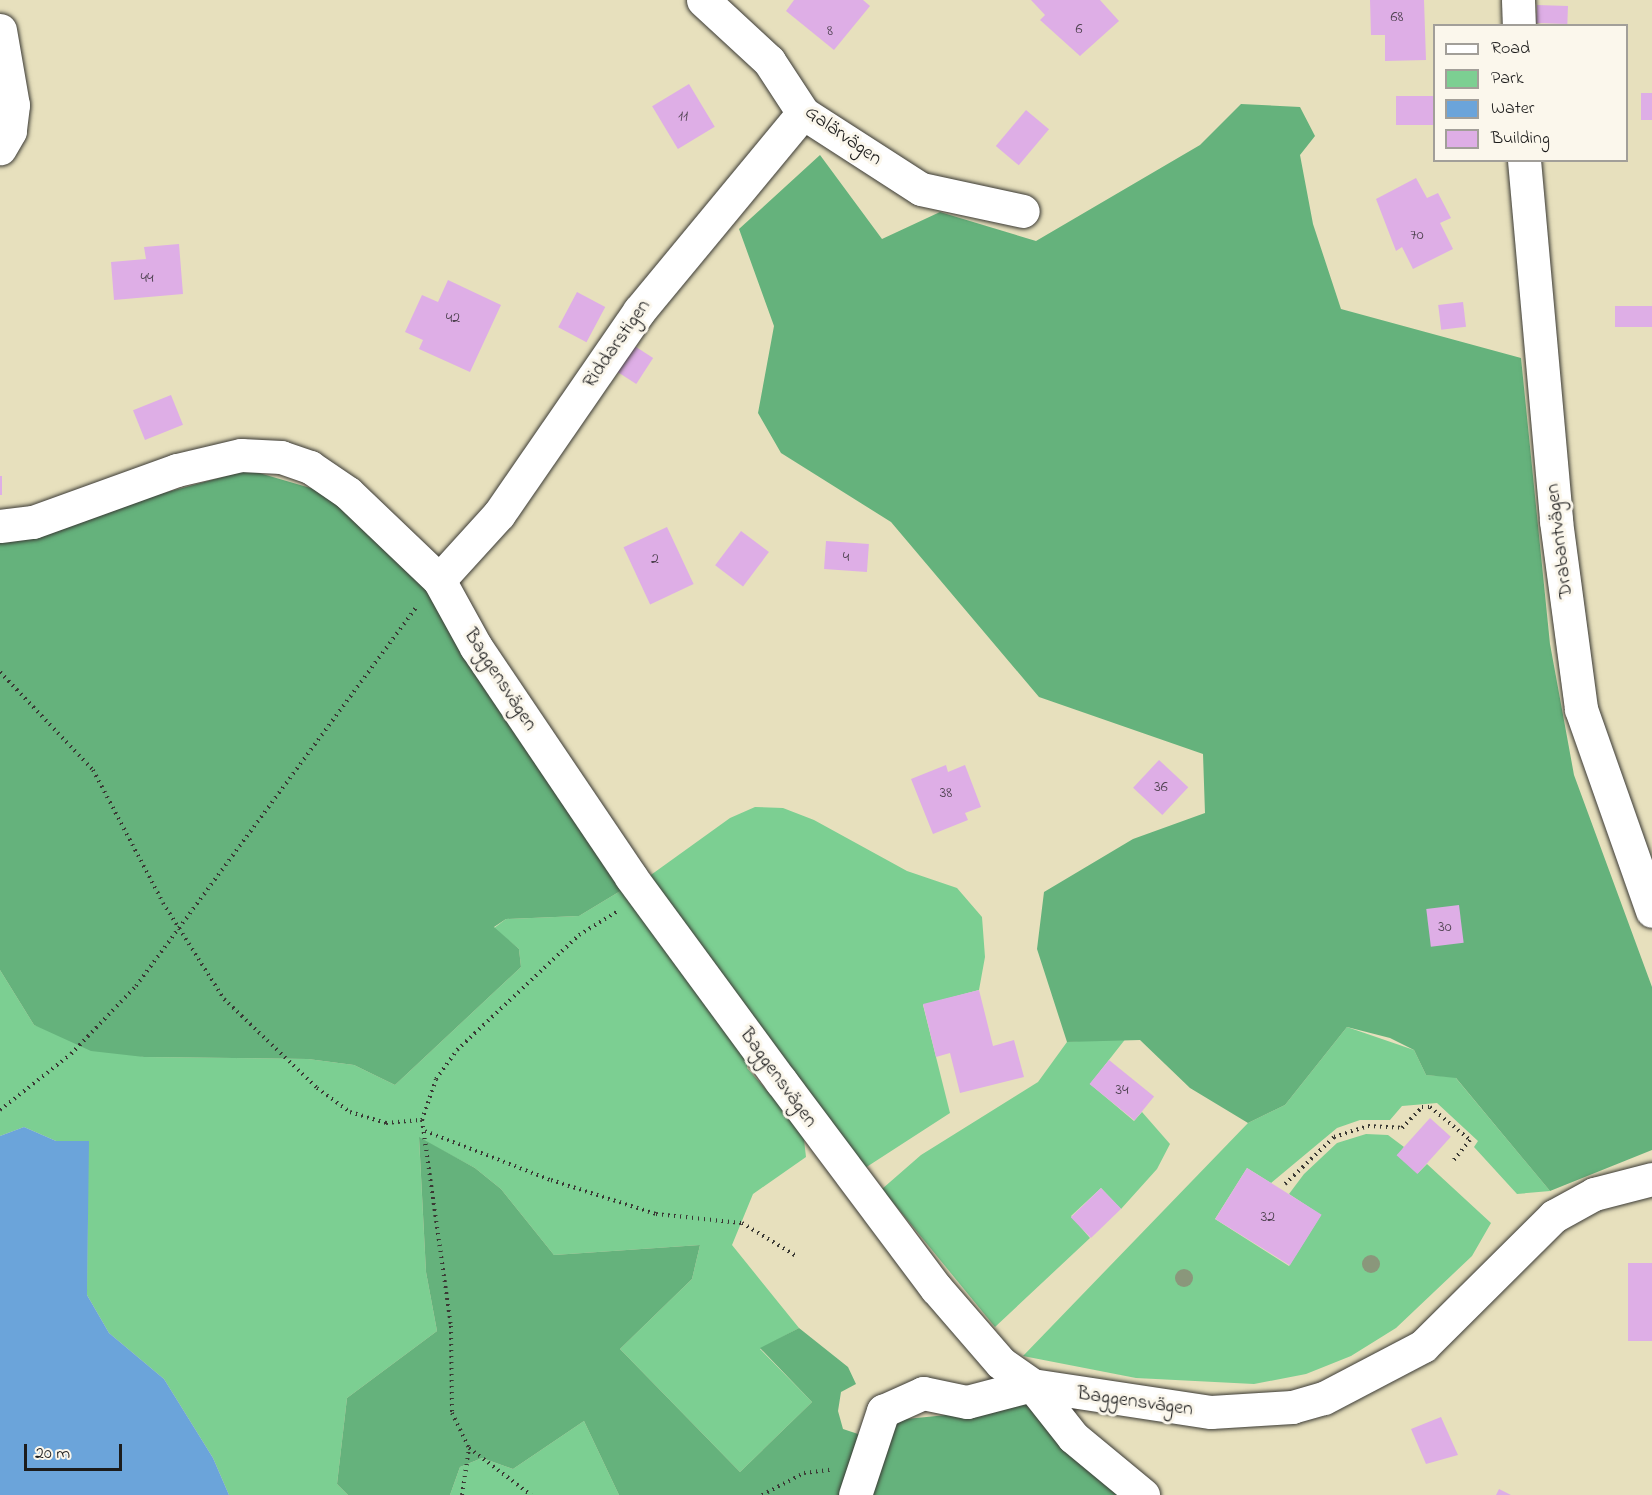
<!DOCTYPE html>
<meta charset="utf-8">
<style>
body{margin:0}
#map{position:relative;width:1652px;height:1495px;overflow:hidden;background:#e7e0bd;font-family:"Indie Flower",sans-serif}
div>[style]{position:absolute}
.green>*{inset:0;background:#7ccf92}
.forest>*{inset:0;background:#65b27c}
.water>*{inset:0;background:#6ba4da}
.building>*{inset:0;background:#deaee6;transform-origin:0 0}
.path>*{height:4px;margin-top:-2px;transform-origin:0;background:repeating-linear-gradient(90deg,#3a3934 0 1.5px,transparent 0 6px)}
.roads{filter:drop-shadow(0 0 2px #3a3934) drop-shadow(0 0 2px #3a3934)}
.minor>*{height:33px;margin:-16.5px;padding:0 16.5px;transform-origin:16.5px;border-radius:16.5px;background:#fff}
.trees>*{width:18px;height:18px;margin:-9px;border-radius:50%;background:#8a977b}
span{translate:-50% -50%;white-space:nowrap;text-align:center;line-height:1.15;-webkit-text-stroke:6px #fbf7ec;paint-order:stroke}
.number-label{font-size:16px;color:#4c404e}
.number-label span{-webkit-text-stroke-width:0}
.street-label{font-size:20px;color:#1c1c1c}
.legend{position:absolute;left:1433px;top:24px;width:195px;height:138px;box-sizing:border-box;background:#fbf7ec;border:2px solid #a29f99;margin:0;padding:8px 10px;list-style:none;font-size:18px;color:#1c1c1c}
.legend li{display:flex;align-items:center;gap:12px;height:30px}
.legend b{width:30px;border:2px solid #a29f99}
.scale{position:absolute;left:24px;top:1444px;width:98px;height:27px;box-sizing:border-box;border:3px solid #1c1c1c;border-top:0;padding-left:8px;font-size:18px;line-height:21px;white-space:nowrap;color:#1c1c1c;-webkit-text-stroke:4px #fbf7ec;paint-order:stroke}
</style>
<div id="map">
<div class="green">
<i style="clip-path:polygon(755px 807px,783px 808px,814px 820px,907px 871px,957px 888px,982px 917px,985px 957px,979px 990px,923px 1005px,950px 1113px,865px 1168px,648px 877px,730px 818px)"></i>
<i style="clip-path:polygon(627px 887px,748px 1054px,747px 1068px,803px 1131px,806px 1157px,753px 1194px,732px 1245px,799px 1328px,760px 1349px,812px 1402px,740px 1472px,620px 1349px,692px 1279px,700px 1245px,554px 1255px,501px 1189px,475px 1168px,419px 1138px,426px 1272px,437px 1331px,347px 1398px,337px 1484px,348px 1495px,229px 1495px,213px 1458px,164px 1379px,109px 1333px,87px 1295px,88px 1141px,56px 1141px,24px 1127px,0 1136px,0 970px,34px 1025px,144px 1057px,308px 1059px,354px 1065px,395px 1085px,521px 967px,519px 949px,494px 928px,506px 919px,579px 916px)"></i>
<i style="clip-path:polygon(1347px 1027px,1414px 1050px,1426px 1075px,1455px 1077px,1550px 1191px,1517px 1194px,1474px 1147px,1478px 1141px,1437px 1103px,1402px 1106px,1390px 1120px,1360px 1120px,1337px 1128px,1271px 1183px,1247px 1168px,1215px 1219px,1289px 1266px,1321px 1215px,1289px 1194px,1304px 1174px,1337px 1143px,1366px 1134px,1388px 1135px,1404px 1147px,1398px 1155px,1418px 1173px,1427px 1164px,1491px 1223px,1472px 1256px,1396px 1328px,1351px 1356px,1306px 1374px,1254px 1384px,1136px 1378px,1023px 1356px,1248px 1123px,1285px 1105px)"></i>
<i style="clip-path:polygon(1127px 1037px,1090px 1084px,1134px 1121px,1142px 1112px,1170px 1144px,1157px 1169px,1121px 1209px,1101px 1188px,1071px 1216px,1090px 1238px,995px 1327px,882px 1189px,921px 1155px,1038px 1082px,1067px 1042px)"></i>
<i style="clip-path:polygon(584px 1421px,619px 1495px,450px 1495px,460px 1467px,482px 1458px,513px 1469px)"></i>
</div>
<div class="forest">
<i style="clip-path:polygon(1241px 104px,1300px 107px,1315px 136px,1300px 155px,1313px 224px,1341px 309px,1521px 358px,1550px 644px,1574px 775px,1652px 987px,1652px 1150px,1550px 1191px,1456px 1078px,1426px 1075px,1414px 1050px,1390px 1038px,1347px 1027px,1285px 1105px,1248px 1123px,1190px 1088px,1140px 1040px,1067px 1042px,1037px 949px,1044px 892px,1133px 839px,1205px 813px,1203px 754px,1039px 697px,891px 522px,781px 453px,758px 413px,774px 326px,739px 229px,820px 155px,882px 239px,940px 212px,1036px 241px,1200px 145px)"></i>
<i style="clip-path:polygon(249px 470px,314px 489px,366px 525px,433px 591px,627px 887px,579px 916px,506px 919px,494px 927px,519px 949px,521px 967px,395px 1085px,354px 1065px,308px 1059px,144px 1057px,91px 1051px,34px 1025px,0 970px,0 537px)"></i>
<i style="clip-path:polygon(419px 1137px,475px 1168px,501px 1189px,554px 1255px,700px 1245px,692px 1279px,620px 1349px,740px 1472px,812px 1402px,760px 1348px,799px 1328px,848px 1367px,856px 1384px,841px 1392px,838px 1411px,843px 1429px,867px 1437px,845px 1495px,619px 1495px,584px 1421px,513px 1469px,482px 1458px,460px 1467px,450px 1495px,348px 1495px,337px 1484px,347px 1398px,437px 1331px,426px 1272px)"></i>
<i style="clip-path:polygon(1018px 1397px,1124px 1495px,865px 1495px,896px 1420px,967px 1413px)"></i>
</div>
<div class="water">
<i style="clip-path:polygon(24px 1127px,56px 1141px,89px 1141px,87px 1295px,109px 1333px,164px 1379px,213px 1458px,229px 1495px,0 1495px,0 1136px)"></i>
</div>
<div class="building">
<i style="clip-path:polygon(794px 0,863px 0,870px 6px,834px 50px,786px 11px)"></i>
<i style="clip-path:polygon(1031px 0,1100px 0,1119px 21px,1080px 56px,1040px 20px,1045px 15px)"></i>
<i style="clip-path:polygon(1370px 0,1424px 0,1426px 60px,1385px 61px,1385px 35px,1371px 35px)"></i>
<i style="left:1537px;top:5px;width:31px;height:18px;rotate:2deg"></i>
<i style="left:689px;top:84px;width:50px;height:43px;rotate:59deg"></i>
<i style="left:1641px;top:93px;width:11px;height:27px"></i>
<i style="left:1396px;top:96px;width:38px;height:29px"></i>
<i style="left:1026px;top:110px;width:30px;height:47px;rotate:40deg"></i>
<i style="clip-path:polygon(1416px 178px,1427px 198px,1438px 193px,1451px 218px,1440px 223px,1453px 249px,1413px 269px,1402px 247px,1396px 251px,1376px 199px)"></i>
<i style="clip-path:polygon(179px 244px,183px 294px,114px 300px,111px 262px,146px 259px,144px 247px)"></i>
<i style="clip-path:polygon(448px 280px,501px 305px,470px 372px,419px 349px,423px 340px,405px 332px,422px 295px,438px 302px)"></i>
<i style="left:577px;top:292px;width:32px;height:40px;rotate:28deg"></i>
<i style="left:1463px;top:302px;width:25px;height:25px;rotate:83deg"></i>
<i style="left:1615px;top:306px;width:37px;height:21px"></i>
<i style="left:633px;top:345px;width:24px;height:31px;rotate:33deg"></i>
<i style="left:171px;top:395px;width:32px;height:41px;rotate:68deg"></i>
<i style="left:0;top:476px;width:2px;height:19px"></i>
<i style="left:667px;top:527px;width:63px;height:48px;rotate:65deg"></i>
<i style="left:741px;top:531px;width:35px;height:43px;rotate:37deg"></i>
<i style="left:826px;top:541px;width:43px;height:28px;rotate:4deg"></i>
<i style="left:1159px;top:760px;width:40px;height:38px;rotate:43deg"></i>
<i style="clip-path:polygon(946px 765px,948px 772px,965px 765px,981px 807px,965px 813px,968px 820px,933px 834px,911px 779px)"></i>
<i style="left:1459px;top:905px;width:38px;height:33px;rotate:83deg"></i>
<i style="clip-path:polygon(979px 990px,993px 1046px,1014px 1040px,1024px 1077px,960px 1093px,950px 1053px,936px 1057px,923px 1004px)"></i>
<i style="left:1109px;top:1060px;width:58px;height:31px;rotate:39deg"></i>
<i style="left:1430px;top:1118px;width:28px;height:50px;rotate:42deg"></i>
<i style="left:1247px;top:1168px;width:88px;height:60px;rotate:32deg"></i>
<i style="left:1101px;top:1188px;width:29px;height:42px;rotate:46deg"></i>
<i style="left:1628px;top:1263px;width:24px;height:78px"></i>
<i style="clip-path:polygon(1441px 1417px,1458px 1455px,1426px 1464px,1411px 1429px)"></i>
<i style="clip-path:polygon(1499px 1489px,1511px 1495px,1496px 1495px)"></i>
</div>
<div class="path">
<i style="left:0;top:672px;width:135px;rotate:46.5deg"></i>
<i style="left:93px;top:770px;width:150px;rotate:62.2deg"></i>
<i style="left:163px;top:903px;width:114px;rotate:57.6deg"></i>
<i style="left:224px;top:999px;width:129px;rotate:43.7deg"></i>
<i style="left:317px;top:1088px;width:41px;rotate:36deg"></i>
<i style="left:350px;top:1112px;width:38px;rotate:17deg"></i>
<i style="left:386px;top:1123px;width:36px;rotate:-5deg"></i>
<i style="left:422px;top:1120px;width:208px;rotate:82deg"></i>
<i style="left:451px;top:1326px;width:87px;rotate:89.3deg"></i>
<i style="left:452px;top:1413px;width:39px;rotate:64deg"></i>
<i style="left:469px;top:1448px;width:78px;rotate:37.2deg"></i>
<i style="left:0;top:1110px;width:90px;rotate:-38.3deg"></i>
<i style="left:71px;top:1054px;width:94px;rotate:-46.3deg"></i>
<i style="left:136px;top:986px;width:473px;rotate:-53.5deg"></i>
<i style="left:422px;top:1120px;width:43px;rotate:-71.1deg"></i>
<i style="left:436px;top:1079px;width:36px;rotate:-54deg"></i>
<i style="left:457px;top:1050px;width:168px;rotate:-43.3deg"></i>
<i style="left:579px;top:935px;width:46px;rotate:-31.6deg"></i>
<i style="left:425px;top:1131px;width:135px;rotate:21.3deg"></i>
<i style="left:551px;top:1180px;width:110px;rotate:17.9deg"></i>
<i style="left:656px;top:1214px;width:86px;rotate:6deg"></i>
<i style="left:742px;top:1223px;width:63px;rotate:31.4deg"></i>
<i style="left:1285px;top:1184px;width:68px;rotate:-43.8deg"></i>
<i style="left:1334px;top:1137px;width:36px;rotate:-18deg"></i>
<i style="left:1368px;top:1126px;width:34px;rotate:3deg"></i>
<i style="left:1402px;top:1128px;width:29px;rotate:-46deg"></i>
<i style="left:1422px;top:1107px;width:8px"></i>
<i style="left:1430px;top:1107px;width:52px;rotate:39.5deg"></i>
<i style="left:1470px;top:1140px;width:27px;rotate:129deg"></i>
<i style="left:462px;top:1495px;width:48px;rotate:-81.5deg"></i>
<i style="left:762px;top:1495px;width:47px;rotate:-27.6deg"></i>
<i style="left:804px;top:1473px;width:26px;rotate:-7deg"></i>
</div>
<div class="roads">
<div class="minor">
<i style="left:703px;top:0;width:90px;rotate:42.7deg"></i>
<i style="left:769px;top:61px;width:62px;rotate:56.8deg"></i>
<i style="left:803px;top:113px;width:140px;rotate:32.8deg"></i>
<i style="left:921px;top:189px;width:104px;rotate:12.2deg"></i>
<i style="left:1518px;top:0;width:26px;rotate:88deg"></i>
<i style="left:0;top:30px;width:76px;rotate:80.2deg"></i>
<i style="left:13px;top:105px;width:26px;rotate:97deg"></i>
<i style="left:10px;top:131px;width:20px;rotate:120deg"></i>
<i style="left:1524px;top:160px;width:362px;rotate:84.9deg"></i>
<i style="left:1556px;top:521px;width:190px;rotate:82.4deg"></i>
<i style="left:1581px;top:709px;width:214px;rotate:70.6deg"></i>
<i style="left:0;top:526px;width:33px;rotate:-7deg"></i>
<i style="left:33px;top:522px;width:153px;rotate:-19.9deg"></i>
<i style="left:177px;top:470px;width:66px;rotate:-13.2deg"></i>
<i style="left:241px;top:455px;width:40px;rotate:2.9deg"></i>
<i style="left:281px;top:457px;width:31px;rotate:19deg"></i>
<i style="left:310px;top:467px;width:46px;rotate:34.4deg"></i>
<i style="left:348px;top:493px;width:126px;rotate:43.7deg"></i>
<i style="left:439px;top:580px;width:77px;rotate:61.1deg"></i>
<i style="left:476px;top:647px;width:277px;rotate:56deg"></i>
<i style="left:631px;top:877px;width:253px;rotate:53.7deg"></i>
<i style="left:781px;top:1081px;width:259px;rotate:53.2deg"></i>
<i style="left:936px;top:1288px;width:99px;rotate:49.1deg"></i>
<i style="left:1001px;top:1363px;width:38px;rotate:35deg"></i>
<i style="left:1032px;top:1385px;width:181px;rotate:8.6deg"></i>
<i style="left:1211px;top:1412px;width:81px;rotate:-3.5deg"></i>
<i style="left:1292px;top:1407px;width:33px;rotate:-16deg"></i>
<i style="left:1324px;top:1398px;width:112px;rotate:-27.7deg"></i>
<i style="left:1423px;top:1346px;width:185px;rotate:-44.8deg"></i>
<i style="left:1554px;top:1216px;width:46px;rotate:-28.8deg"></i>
<i style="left:1594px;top:1194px;width:60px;rotate:-14.5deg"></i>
<i style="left:439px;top:580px;width:89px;rotate:-47.7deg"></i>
<i style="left:499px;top:514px;width:247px;rotate:-55.4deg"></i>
<i style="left:639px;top:311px;width:257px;rotate:-50.4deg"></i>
<i style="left:855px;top:1495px;width:89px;rotate:-71.6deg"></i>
<i style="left:883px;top:1411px;width:44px;rotate:-24.2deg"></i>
<i style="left:923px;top:1393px;width:45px;rotate:11.6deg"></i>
<i style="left:967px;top:1402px;width:67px;rotate:-14.7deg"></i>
<i style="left:1032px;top:1385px;width:66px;rotate:51.7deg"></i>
<i style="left:1073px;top:1437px;width:91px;rotate:39.6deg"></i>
</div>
</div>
<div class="trees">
<i style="left:1371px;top:1264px"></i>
<i style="left:1184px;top:1278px"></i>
</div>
<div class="number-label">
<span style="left:1397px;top:17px">68</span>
<span style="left:1079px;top:29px">6</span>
<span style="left:830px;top:31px">8</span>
<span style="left:683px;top:116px">11</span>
<span style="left:1417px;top:235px">70</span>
<span style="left:147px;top:278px">44</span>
<span style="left:453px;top:318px">42</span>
<span style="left:846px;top:557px">4</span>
<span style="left:655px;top:559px">2</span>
<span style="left:1161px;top:787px">36</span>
<span style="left:946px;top:793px">38</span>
<span style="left:1445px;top:927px">30</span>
<span style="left:1122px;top:1090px">34</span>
<span style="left:1268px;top:1217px">32</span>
</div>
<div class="street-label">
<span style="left:843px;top:136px;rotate:35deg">Galärvägen</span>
<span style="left:617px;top:344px;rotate:-55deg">Riddarstigen</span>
<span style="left:1560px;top:541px;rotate:-97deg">Drabantvägen</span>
<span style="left:500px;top:680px;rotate:57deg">Baggensvägen</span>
<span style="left:778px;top:1078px;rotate:54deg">Baggensvägen</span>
<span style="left:1135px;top:1402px;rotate:8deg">Baggensvägen</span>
</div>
<ul class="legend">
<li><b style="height:8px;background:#fff"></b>Road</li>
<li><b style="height:16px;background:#7ccf92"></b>Park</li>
<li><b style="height:16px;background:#6ba4da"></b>Water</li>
<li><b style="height:16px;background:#deaee6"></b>Building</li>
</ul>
<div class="scale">20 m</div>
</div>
